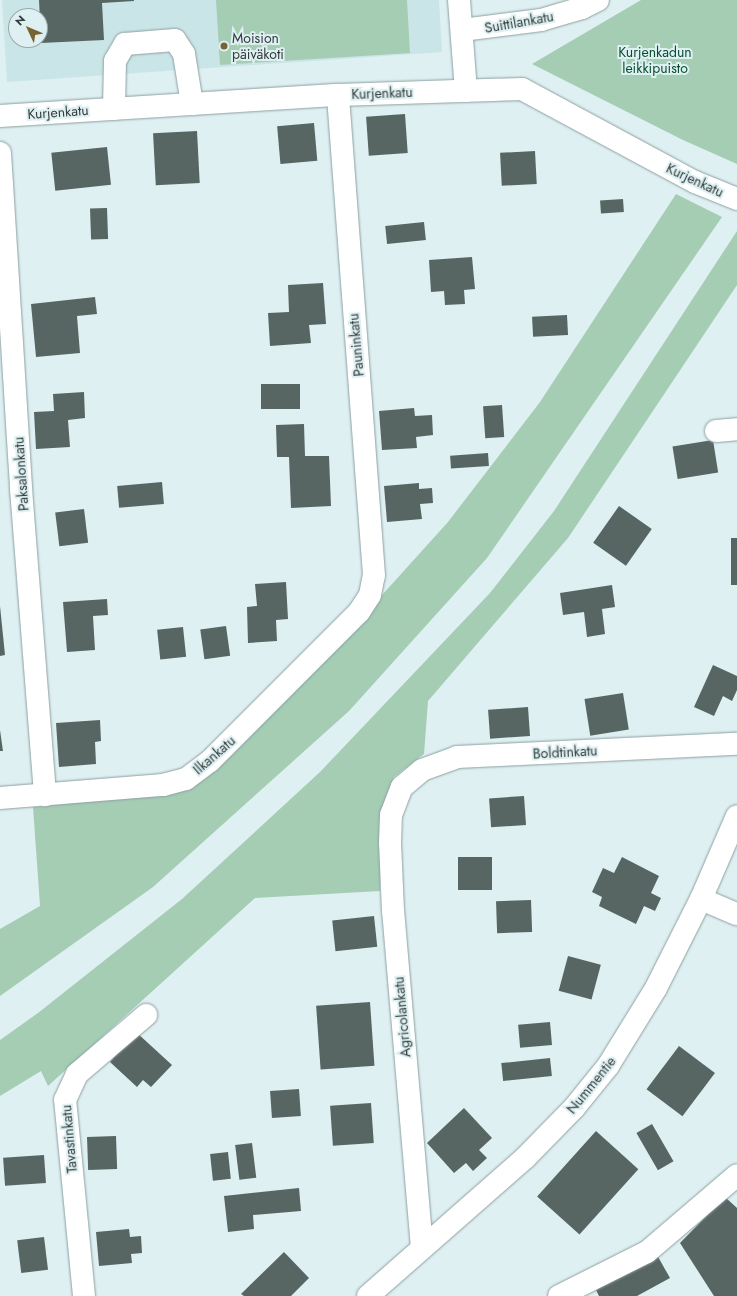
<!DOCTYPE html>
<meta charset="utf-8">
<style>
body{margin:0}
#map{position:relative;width:737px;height:1296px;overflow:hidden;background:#def0f2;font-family:Jost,sans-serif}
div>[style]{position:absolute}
.built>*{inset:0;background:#cae5e7}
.green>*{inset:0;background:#a4cdb4}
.building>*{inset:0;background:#576663;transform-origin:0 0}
.roads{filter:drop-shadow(0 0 1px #8e9fa1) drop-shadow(0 0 1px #8e9fa1)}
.minor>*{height:22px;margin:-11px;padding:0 11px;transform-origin:11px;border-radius:11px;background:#fff}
.dots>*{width:11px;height:11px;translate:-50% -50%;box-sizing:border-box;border:2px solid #def0f2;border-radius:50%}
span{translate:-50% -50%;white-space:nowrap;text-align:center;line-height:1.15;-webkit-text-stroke:4px #def0f2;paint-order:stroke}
.street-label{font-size:14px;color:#343b3b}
.poi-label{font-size:14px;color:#343b3b}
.left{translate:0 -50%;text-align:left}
.park-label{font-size:14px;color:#094e30}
.north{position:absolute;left:8px;top:8px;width:40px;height:40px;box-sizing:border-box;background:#def0f2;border:1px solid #9aa8a9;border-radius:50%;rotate:314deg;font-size:11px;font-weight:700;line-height:16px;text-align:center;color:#343b3b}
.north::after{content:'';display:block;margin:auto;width:14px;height:18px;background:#786433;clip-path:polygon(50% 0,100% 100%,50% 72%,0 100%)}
</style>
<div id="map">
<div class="built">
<i style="clip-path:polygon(evenodd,2px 0,439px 0,442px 52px,7px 82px,2px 0,16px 16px,40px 16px,40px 40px,16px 40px,16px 16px)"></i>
</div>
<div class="green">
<i style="clip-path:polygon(216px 0,407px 0,410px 53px,220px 65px)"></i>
<i style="clip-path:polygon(641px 0,737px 0,737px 164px,683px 140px,532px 64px)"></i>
<i style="clip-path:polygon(676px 194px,722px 217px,487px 558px,349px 711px,153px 887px,0 996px,0 929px,40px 906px,33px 807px,177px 793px,200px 781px,230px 757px,308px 677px,448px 522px,540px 402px)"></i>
<i style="clip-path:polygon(737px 231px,737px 285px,568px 538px,428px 701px,424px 754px,394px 777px,383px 807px,380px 891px,255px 898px,48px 1086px,41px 1071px,0 1096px,0 1040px,38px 1013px,182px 899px,320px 772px,490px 593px,554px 511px)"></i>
</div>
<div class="building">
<i style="clip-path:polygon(39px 0,134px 0,134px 1px,102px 3px,104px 40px,41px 43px)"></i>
<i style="left:405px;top:114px;width:39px;height:39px;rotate:86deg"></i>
<i style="left:314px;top:123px;width:38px;height:37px;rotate:85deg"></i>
<i style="left:197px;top:131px;width:52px;height:44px;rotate:87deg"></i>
<i style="left:107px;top:147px;width:38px;height:56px;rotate:84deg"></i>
<i style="left:535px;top:151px;width:33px;height:35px;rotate:87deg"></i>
<i style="left:623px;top:199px;width:13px;height:23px;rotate:86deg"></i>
<i style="left:107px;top:208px;width:31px;height:17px;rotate:88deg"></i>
<i style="left:424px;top:222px;width:18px;height:39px;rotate:84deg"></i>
<i style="clip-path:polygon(472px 257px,475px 289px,464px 290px,465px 304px,445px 305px,444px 291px,431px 292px,429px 260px)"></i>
<i style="clip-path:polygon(323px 283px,326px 324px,309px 325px,311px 343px,270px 346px,268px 313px,289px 312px,288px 285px)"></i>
<i style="clip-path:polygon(95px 297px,97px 314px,77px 316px,80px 353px,36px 357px,31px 304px)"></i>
<i style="left:567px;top:315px;width:20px;height:35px;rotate:87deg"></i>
<i style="left:261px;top:384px;width:39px;height:25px"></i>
<i style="clip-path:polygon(84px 392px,85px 418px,68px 420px,70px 447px,36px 449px,34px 412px,54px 411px,53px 394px)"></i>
<i style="left:502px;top:405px;width:32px;height:19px;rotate:86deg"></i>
<i style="clip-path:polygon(414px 408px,415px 416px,432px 415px,433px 435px,416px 437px,417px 448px,382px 450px,379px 411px)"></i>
<i style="clip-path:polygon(304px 424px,305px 456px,329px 456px,331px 506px,291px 508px,289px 457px,277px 457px,276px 425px)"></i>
<i style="left:713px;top:440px;width:33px;height:41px;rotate:81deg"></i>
<i style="left:488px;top:453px;width:13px;height:38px;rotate:86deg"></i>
<i style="left:162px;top:482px;width:22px;height:45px;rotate:85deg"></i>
<i style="clip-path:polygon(419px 483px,419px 489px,432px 488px,433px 503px,420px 504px,422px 519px,387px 522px,384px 486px)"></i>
<i style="left:619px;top:506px;width:40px;height:45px;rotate:35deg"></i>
<i style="left:84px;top:509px;width:34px;height:29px;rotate:83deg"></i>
<i style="left:731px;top:538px;width:6px;height:47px"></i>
<i style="clip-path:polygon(286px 582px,288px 619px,276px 620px,277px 641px,248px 643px,247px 607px,257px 606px,255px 584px)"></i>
<i style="clip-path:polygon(612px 585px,615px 607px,602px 609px,605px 634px,587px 637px,584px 612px,563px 615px,560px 593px)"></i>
<i style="clip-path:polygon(107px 599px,108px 615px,93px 616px,95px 650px,67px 652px,63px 602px)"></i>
<i style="clip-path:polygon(0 606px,5px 655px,0 656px)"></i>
<i style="left:226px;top:626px;width:30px;height:26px;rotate:82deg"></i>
<i style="left:183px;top:627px;width:30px;height:26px;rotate:84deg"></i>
<i style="clip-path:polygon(713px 665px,737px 676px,737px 690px,732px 701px,723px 696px,714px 716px,694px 707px)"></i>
<i style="left:623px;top:693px;width:37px;height:39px;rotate:81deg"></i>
<i style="left:528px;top:707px;width:29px;height:40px;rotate:86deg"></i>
<i style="clip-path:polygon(100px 720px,101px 741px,95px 742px,96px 764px,59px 767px,56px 723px)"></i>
<i style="clip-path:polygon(0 730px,3px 751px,0 751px)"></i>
<i style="left:524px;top:796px;width:29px;height:35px;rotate:86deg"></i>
<i style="left:492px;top:857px;width:33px;height:34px;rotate:90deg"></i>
<i style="clip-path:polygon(622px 857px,659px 876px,651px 893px,661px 898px,655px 911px,644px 906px,636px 924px,599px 906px,602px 897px,592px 892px,603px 868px,614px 873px)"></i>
<i style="left:531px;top:900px;width:32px;height:35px;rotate:88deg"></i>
<i style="left:374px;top:916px;width:31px;height:42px;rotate:84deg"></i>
<i style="left:568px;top:956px;width:34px;height:36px;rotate:15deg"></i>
<i style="left:370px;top:1002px;width:64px;height:54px;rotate:86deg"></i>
<i style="left:550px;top:1022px;width:23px;height:32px;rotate:85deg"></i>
<i style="clip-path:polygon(136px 1032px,172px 1065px,151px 1087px,143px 1080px,137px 1087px,110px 1062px)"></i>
<i style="left:679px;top:1046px;width:45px;height:54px;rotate:37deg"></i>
<i style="left:550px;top:1058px;width:18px;height:49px;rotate:84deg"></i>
<i style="left:299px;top:1089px;width:27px;height:29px;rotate:86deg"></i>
<i style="left:371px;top:1103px;width:40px;height:41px;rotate:86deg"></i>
<i style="clip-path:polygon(464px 1108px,492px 1138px,479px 1150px,487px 1158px,473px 1171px,466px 1163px,454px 1173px,427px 1143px)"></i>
<i style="left:652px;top:1124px;width:43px;height:18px;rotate:60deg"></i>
<i style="left:596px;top:1131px;width:57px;height:88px;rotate:42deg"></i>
<i style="left:116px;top:1136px;width:33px;height:29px;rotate:88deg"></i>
<i style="left:252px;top:1143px;width:35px;height:17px;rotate:83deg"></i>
<i style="left:228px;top:1152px;width:27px;height:18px;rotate:84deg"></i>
<i style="left:44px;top:1155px;width:28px;height:41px;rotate:86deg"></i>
<i style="clip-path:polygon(299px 1188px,301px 1211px,253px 1215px,254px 1229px,228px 1232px,224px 1196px)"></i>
<i style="clip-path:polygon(725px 1197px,737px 1208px,737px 1296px,714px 1296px,680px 1243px)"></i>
<i style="clip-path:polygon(129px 1229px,130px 1237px,141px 1236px,142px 1253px,131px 1254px,132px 1263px,99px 1266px,96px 1232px)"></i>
<i style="left:44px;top:1237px;width:33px;height:27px;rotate:83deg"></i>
<i style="clip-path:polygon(284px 1252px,309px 1278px,291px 1296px,244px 1296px,241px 1294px)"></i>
<i style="clip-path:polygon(657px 1255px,670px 1278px,637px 1296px,599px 1296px,596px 1290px)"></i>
</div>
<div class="roads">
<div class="minor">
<i style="left:459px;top:0;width:91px;rotate:85.6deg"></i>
<i style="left:462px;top:30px;width:80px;rotate:-7.2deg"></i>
<i style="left:541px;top:20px;width:43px;rotate:-16.3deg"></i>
<i style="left:582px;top:8px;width:18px;rotate:-27deg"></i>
<i style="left:114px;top:109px;width:48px;rotate:-88.8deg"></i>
<i style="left:115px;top:61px;width:20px;rotate:-60deg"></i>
<i style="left:125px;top:44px;width:50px;rotate:-4.6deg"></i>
<i style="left:175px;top:40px;width:17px;rotate:57deg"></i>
<i style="left:184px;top:54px;width:51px;rotate:80.9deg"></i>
<i style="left:0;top:116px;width:339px;rotate:-3.6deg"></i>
<i style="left:338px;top:95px;width:184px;rotate:-1.9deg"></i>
<i style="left:522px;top:89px;width:196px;rotate:28.3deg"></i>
<i style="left:695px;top:182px;width:45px;rotate:22deg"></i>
<i style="left:0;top:153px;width:337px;rotate:86.4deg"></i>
<i style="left:21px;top:489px;width:307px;rotate:85.5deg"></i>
<i style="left:716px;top:431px;width:21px;rotate:-5deg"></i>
<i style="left:0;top:798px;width:164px;rotate:-4.6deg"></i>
<i style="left:163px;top:785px;width:24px;rotate:-15deg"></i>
<i style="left:186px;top:779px;width:30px;rotate:-37deg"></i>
<i style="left:210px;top:761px;width:211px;rotate:-45deg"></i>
<i style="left:359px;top:612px;width:20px;rotate:-57deg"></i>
<i style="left:370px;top:595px;width:20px;rotate:-79deg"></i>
<i style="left:374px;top:575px;width:481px;rotate:-94.3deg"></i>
<i style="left:701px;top:899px;width:39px;rotate:23deg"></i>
<i style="left:422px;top:1248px;width:338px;rotate:-94.9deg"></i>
<i style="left:393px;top:911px;width:68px;rotate:-92.5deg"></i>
<i style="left:390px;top:843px;width:28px;rotate:-88deg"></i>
<i style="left:391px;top:815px;width:30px;rotate:-69deg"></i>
<i style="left:402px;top:787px;width:26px;rotate:-40deg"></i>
<i style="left:422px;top:770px;width:37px;rotate:-20deg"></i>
<i style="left:457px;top:757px;width:280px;rotate:-2.7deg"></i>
<i style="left:84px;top:1296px;width:197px;rotate:-95.5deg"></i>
<i style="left:65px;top:1100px;width:29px;rotate:-65deg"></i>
<i style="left:77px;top:1074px;width:91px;rotate:-40.5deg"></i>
<i style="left:368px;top:1296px;width:209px;rotate:-41.3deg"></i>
<i style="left:525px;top:1158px;width:70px;rotate:-45.6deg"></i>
<i style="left:574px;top:1108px;width:54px;rotate:-51deg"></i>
<i style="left:608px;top:1066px;width:92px;rotate:-58.4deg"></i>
<i style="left:656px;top:988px;width:100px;rotate:-63.2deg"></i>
<i style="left:701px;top:899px;width:90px;rotate:-66.6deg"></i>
<i style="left:559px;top:1296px;width:98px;rotate:-26.6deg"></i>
<i style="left:647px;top:1252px;width:118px;rotate:-40.5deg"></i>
</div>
</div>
<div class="dots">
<i style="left:224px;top:46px;background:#786433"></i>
</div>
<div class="street-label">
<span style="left:519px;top:22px;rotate:-10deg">Suittilankatu</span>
<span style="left:382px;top:93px;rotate:-2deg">Kurjenkatu</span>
<span style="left:58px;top:112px;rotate:-4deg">Kurjenkatu</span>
<span style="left:695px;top:180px;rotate:25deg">Kurjenkatu</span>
<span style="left:356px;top:345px;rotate:-95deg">Pauninkatu</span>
<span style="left:21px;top:474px;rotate:-94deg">Paksalonkatu</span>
<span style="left:565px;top:752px;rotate:-3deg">Boldtinkatu</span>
<span style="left:214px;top:755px;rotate:-41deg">Ilkankatu</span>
<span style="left:402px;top:1017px;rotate:-95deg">Agricolankatu</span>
<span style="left:591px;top:1085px;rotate:-51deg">Nummentie</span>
<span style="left:69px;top:1139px;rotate:-95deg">Tavastinkatu</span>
</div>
<div class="poi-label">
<span class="left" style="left:232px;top:46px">Moision<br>päiväkoti</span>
</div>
<div class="park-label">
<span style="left:655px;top:60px">Kurjenkadun<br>leikkipuisto</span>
</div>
<div class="north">N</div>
</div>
